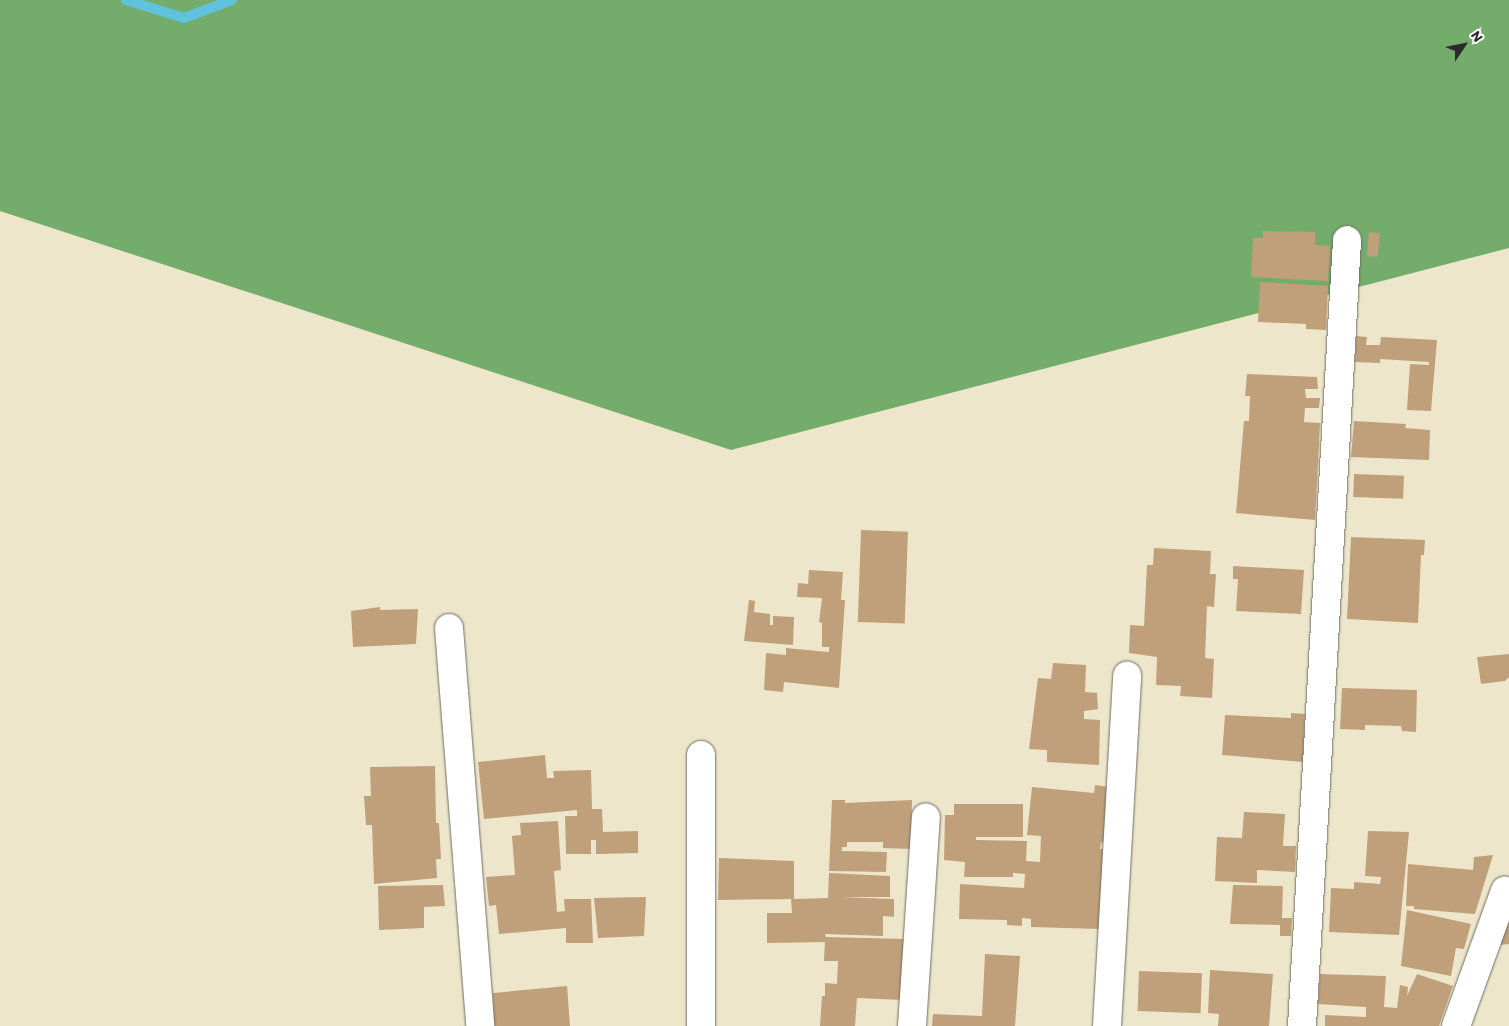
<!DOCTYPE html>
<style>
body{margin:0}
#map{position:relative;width:1509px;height:1026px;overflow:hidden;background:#eee6cb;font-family:Itim,sans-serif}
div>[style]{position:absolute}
.forest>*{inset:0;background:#74ac6b}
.stream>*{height:10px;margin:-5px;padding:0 5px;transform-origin:5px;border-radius:5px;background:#60c3de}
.building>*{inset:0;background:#c0a07a;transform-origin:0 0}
.roads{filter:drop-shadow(0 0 1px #6f6c63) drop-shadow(0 0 1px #6f6c63)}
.minor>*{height:28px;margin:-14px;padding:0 14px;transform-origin:14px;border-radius:14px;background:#fff}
span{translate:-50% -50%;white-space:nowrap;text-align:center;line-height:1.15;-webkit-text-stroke:4px #fff;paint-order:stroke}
.north{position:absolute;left:1439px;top:20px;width:50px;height:50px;-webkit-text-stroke:4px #fff;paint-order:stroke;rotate:56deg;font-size:14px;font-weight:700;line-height:20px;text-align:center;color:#2b2b2b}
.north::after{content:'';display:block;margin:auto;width:18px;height:22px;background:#2b2b2b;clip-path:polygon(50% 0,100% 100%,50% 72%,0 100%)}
</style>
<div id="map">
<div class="forest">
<i style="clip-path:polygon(0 0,1509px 0,1509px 248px,731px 450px,0 211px)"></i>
</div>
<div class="stream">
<i style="left:126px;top:0;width:61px;rotate:17.2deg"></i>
<i style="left:184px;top:18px;width:51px;rotate:-20.6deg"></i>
</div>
<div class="building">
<i style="clip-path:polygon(1263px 231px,1315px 232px,1315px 245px,1330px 246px,1328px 281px,1251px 277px,1253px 238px,1263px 238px)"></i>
<i style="left:1369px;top:232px;width:11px;height:24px;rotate:5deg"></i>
<i style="clip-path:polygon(1260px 282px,1328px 286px,1326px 330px,1306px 329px,1306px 324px,1258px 322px)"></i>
<i style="clip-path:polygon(1356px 336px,1367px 337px,1366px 345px,1380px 345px,1381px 337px,1437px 340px,1431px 411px,1407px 410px,1410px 364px,1429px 365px,1429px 362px,1380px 359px,1380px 363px,1355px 362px)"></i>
<i style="clip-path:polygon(1247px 374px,1317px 377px,1318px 389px,1305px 389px,1306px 398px,1320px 398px,1319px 408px,1305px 408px,1304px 422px,1320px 423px,1315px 520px,1236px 513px,1244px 421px,1249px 421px,1250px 396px,1245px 396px)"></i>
<i style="clip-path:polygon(1354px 421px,1406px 424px,1405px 428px,1430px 430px,1429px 460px,1351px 457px)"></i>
<i style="left:1354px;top:474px;width:50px;height:23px;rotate:2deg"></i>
<i style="left:861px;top:530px;width:47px;height:92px;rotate:2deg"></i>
<i style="clip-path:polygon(1351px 537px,1425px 540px,1424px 555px,1421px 555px,1418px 623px,1347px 619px)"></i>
<i style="clip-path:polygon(1154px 548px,1211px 551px,1210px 574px,1216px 574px,1214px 607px,1207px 606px,1205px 658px,1214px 659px,1212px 698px,1180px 696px,1181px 686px,1156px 685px,1157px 657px,1129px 653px,1130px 625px,1144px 626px,1147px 565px,1153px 565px)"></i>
<i style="clip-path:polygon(1233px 566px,1304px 570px,1301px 614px,1236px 611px,1238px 579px,1233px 579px)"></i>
<i style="clip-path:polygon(809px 570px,843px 572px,841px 600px,845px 600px,839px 688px,784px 682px,783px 692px,764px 690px,766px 653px,786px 655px,786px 648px,829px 652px,829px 647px,822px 647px,822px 623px,819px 622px,822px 598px,797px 597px,798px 583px,808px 584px)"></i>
<i style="clip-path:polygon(749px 600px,755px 601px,754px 612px,770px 614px,770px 625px,773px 625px,773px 616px,794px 617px,793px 645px,744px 641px)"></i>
<i style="clip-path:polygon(380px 607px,380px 610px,418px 609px,416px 644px,353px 647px,351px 611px)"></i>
<i style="clip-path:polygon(1509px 654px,1509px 677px,1505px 681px,1481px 684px,1477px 657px)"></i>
<i style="clip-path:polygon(1053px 663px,1086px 665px,1085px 692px,1097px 693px,1098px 709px,1084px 711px,1084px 719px,1100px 720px,1099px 765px,1047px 762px,1047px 750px,1029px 749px,1038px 678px,1051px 679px)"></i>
<i style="clip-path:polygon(1342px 688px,1417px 690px,1416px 732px,1402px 731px,1401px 726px,1365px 725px,1365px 730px,1340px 729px)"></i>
<i style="clip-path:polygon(1291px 713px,1305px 714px,1303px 762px,1222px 755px,1225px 715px,1291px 718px)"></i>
<i style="clip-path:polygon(545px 755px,547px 778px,554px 778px,553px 771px,591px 770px,592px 809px,602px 809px,603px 832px,638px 831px,638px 853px,596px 854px,596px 840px,591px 840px,591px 854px,566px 854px,565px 816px,577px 816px,577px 810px,484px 819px,478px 762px)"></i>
<i style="clip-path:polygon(435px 766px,436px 823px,439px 823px,441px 859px,436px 859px,437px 878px,374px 884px,372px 825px,366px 825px,364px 796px,371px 796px,370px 767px)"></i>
<i style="clip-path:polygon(1095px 785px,1109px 787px,1106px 843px,1101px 842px,1100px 849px,1105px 849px,1100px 929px,1031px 927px,1031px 919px,1022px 918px,1022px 926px,1007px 925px,1007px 920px,959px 919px,960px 884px,1024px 888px,1025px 874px,1013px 873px,1013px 877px,964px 877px,965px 862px,944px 860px,945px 815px,954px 815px,954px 804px,1023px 804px,1023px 837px,976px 837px,976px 840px,1027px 841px,1026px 861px,1040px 862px,1041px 836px,1027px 835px,1032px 787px,1094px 793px)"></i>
<i style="clip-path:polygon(832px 800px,845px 800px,845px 803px,912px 800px,911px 849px,883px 848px,883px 842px,847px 842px,847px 847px,842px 847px,842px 851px,887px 852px,886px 872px,829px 871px)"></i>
<i style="clip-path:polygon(1244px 812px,1285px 814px,1283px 846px,1296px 846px,1295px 872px,1257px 870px,1257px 883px,1215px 881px,1217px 837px,1242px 838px)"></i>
<i style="clip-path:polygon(558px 821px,561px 870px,554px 871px,557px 912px,565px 911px,564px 899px,591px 899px,593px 943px,566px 943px,566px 928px,499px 934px,496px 905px,489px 906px,486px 877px,515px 875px,512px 836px,521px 835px,520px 823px)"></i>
<i style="clip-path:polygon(1368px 831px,1409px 832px,1399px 935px,1329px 932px,1331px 888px,1354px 889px,1354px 882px,1380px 884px,1381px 877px,1365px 876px)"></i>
<i style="clip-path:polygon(1493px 855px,1475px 914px,1414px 909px,1414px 906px,1406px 906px,1408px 864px,1473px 870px,1474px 857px)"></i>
<i style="clip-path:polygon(719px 858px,794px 861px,794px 899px,828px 898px,829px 873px,890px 876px,890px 897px,839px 897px,894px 899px,894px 917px,883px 916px,883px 936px,825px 934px,826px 937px,906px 939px,903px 1000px,857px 998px,855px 1026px,820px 1026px,822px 996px,825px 996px,825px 983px,837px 984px,838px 961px,824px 961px,825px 942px,767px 943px,767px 913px,792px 913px,791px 899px,718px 900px)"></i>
<i style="clip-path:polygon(443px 885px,445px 906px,424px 907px,424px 928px,379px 930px,378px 886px)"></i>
<i style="clip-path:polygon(1233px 885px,1283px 886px,1282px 918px,1292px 918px,1291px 936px,1280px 936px,1280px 925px,1230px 924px)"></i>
<i style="clip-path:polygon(646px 897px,644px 936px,598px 938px,594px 898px)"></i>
<i style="clip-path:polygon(1407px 910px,1471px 924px,1464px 949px,1456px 948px,1451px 976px,1401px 966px)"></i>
<i style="clip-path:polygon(1509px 919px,1509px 944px,1500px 945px)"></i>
<i style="clip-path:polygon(985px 954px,1020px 956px,1015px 1026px,932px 1026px,933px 1014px,982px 1016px)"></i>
<i style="clip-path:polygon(1210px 970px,1273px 974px,1269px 1026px,1218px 1026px,1219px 1014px,1208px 1013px)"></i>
<i style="left:1139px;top:971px;width:63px;height:40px;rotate:2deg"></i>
<i style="clip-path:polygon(1320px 974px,1386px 976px,1384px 1007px,1397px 1008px,1400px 985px,1408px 987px,1407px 996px,1417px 974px,1453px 986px,1439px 1026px,1325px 1026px,1325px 1015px,1366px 1017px,1366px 1007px,1318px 1004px)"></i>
<i style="clip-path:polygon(567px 986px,570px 1026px,494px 1026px,493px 993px)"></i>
</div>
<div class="roads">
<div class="minor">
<i style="left:449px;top:628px;width:399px;rotate:85.5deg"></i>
<i style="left:701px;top:755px;width:271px;rotate:90deg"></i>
<i style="left:912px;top:1026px;width:209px;rotate:-86.2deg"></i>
<i style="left:1107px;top:1026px;width:351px;rotate:-86.7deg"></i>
<i style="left:1302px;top:1026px;width:787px;rotate:-86.72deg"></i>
<i style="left:1456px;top:1026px;width:144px;rotate:-70.1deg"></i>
</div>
</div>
<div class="north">N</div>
</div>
